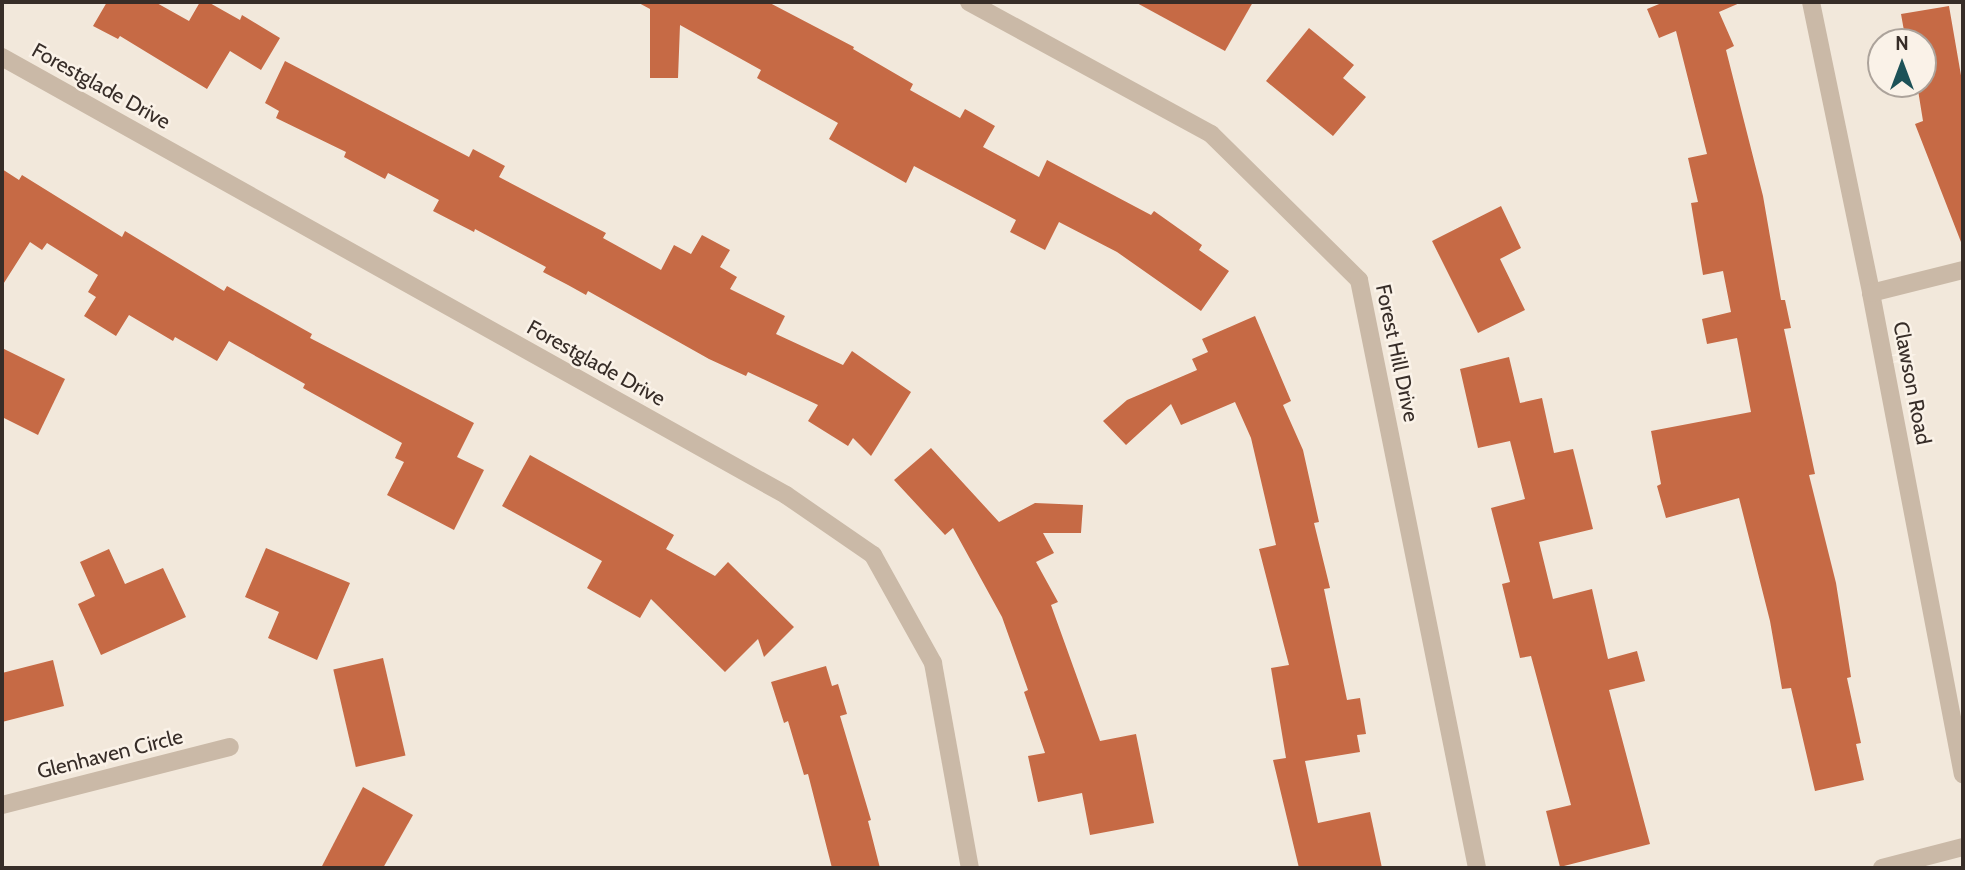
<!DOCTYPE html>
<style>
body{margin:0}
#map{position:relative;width:1965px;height:870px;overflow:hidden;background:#f2e8db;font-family:Cabin,sans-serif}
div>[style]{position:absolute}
.building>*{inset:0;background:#c66a45;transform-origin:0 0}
.street>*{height:18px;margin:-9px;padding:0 9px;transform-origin:9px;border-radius:9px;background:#cab9a7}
span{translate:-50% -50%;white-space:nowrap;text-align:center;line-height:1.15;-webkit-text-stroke:5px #faf2e8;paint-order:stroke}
.street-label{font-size:21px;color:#372d28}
.frame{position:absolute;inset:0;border:4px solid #372d28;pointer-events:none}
.north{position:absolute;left:1867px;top:28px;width:70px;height:70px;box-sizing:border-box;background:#faf2e8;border:2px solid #aca39b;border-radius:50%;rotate:0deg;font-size:19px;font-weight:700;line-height:28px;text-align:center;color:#372d28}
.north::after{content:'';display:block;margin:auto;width:24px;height:32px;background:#1d5258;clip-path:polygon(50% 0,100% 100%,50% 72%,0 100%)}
</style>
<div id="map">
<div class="building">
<i style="clip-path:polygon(107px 2px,155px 2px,189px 21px,200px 2px,208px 2px,240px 20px,242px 15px,280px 38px,261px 70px,230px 51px,207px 89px,120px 36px,118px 39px,93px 26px)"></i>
<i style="clip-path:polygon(637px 2px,768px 2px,854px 47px,853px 49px,913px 84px,910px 90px,960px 118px,965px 109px,995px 126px,983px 147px,1039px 177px,1047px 160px,1151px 215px,1154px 211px,1202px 245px,1199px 250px,1229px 271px,1201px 311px,1117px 252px,1059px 222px,1045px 250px,1010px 232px,1016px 220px,914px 166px,906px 183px,829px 139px,838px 123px,757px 78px,761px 70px,680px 25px,678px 78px,650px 78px,650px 9px)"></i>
<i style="clip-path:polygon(1135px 2px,1253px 2px,1225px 51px)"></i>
<i style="clip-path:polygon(1664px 2px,1742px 2px,1719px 12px,1734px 46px,1726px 50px,1763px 196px,1781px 300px,1785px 300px,1791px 328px,1784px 329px,1815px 474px,1809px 475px,1836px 583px,1851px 677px,1847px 678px,1861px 743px,1856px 744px,1864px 780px,1815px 791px,1791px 688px,1782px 689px,1770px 621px,1739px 498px,1666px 518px,1657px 486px,1661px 484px,1651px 431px,1751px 412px,1737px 338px,1707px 344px,1702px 319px,1731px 312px,1723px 271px,1703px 275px,1691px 203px,1698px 202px,1688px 158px,1707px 154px,1676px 31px,1659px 38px,1647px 9px)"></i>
<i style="clip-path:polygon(1949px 6px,1963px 87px,1961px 242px,1915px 124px,1923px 121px,1917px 84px,1923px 84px,1923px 42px,1906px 42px,1901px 14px)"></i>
<i style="clip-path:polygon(1309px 28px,1354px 65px,1343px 78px,1366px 97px,1333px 136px,1266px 81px)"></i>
<i style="clip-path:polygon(285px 61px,469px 157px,473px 149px,505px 166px,499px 177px,606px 233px,603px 238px,661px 270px,674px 245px,691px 254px,702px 235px,730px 250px,720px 267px,737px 277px,730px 289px,785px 316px,776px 334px,843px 365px,852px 351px,911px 392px,871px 456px,853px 438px,848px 446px,808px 421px,818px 405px,748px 372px,746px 376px,709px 359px,588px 291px,586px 295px,568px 285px,543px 272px,546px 267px,475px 229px,474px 232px,433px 211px,439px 200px,388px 173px,385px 179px,344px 157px,346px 152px,276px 118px,279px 111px,265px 103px)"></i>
<i style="clip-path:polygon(2px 169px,19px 180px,22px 175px,122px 237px,125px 231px,224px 291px,227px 286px,312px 334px,310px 338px,474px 423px,457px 457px,484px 470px,454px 530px,387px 495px,404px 462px,395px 458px,402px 443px,303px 388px,305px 384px,229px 341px,217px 361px,175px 337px,173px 341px,129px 315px,116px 336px,84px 316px,96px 297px,88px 292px,98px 275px,47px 243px,42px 250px,30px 242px,2px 286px)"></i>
<i style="clip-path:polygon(1501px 206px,1521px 248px,1500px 259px,1525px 310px,1478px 333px,1432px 241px)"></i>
<i style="clip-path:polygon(1255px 316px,1291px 401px,1283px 405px,1303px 450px,1319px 522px,1314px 523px,1330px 588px,1324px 589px,1347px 700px,1360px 698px,1366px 734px,1357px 735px,1360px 752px,1305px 761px,1318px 823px,1370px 812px,1382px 868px,1299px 868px,1273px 760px,1286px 758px,1271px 668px,1289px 665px,1259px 549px,1276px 545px,1251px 438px,1235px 402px,1181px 425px,1171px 404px,1126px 445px,1103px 421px,1127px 400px,1197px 370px,1192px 359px,1208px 352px,1202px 339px)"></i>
<i style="clip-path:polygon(2px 348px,65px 379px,38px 435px,2px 417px)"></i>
<i style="clip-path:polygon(1509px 357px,1520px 403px,1542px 398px,1554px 453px,1573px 449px,1593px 529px,1539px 542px,1553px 599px,1592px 589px,1608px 659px,1637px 651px,1645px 681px,1609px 690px,1650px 844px,1560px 867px,1546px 811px,1571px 805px,1531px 656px,1520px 658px,1502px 584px,1510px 582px,1491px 508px,1525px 499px,1510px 441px,1478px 448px,1460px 369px)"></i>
<i style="clip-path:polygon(931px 448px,999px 522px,1035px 503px,1083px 505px,1081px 533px,1043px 533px,1054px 553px,1036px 562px,1058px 602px,1051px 605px,1100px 741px,1136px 734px,1154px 823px,1090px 835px,1082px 793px,1038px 802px,1028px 756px,1045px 753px,1024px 692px,1028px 690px,1002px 617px,953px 528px,945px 535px,894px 480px)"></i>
<i style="clip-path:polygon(530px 455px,674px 535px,666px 549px,715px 576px,728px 562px,794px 627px,764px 657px,758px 639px,725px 672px,651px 599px,640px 618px,587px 588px,602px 561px,502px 506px)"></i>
<i style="clip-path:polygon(266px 548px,350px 583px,317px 660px,268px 638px,279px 612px,245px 597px)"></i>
<i style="clip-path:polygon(109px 549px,125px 584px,163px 568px,186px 617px,101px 655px,78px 604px,95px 596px,80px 562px)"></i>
<i style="left:383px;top:658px;width:100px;height:51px;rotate:77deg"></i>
<i style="clip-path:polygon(53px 660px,64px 706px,2px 722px,2px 673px)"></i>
<i style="clip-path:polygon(826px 666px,832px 686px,838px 684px,847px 714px,840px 716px,871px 820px,868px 821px,880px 868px,832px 868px,808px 774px,804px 775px,788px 721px,784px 723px,771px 682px)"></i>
<i style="clip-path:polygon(363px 787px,413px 815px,383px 868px,321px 868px)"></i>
</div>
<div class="street">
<i style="left:969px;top:2px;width:276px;rotate:28.6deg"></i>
<i style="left:1211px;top:134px;width:208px;rotate:44.6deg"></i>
<i style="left:1359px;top:280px;width:600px;rotate:78.65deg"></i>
<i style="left:1811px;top:2px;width:297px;rotate:78.3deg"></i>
<i style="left:1871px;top:293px;width:490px;rotate:79.2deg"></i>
<i style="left:2px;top:57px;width:898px;rotate:29.19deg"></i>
<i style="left:786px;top:495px;width:106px;rotate:34.6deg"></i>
<i style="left:873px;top:555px;width:124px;rotate:60.9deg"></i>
<i style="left:933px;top:663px;width:208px;rotate:79.8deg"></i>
<i style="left:1871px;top:293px;width:95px;rotate:-14deg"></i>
<i style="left:2px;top:805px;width:235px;rotate:-14.3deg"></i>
<i style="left:1882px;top:868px;width:84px;rotate:-14.5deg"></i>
</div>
<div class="street-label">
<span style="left:101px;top:86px;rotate:29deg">Forestglade Drive</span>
<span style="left:1397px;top:353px;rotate:78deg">Forest Hill Drive</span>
<span style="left:596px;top:363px;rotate:29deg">Forestglade Drive</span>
<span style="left:1912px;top:383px;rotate:79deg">Clawson Road</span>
<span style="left:110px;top:754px;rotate:-14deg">Glenhaven Circle</span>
</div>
<div class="frame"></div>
<div class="north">N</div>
</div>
